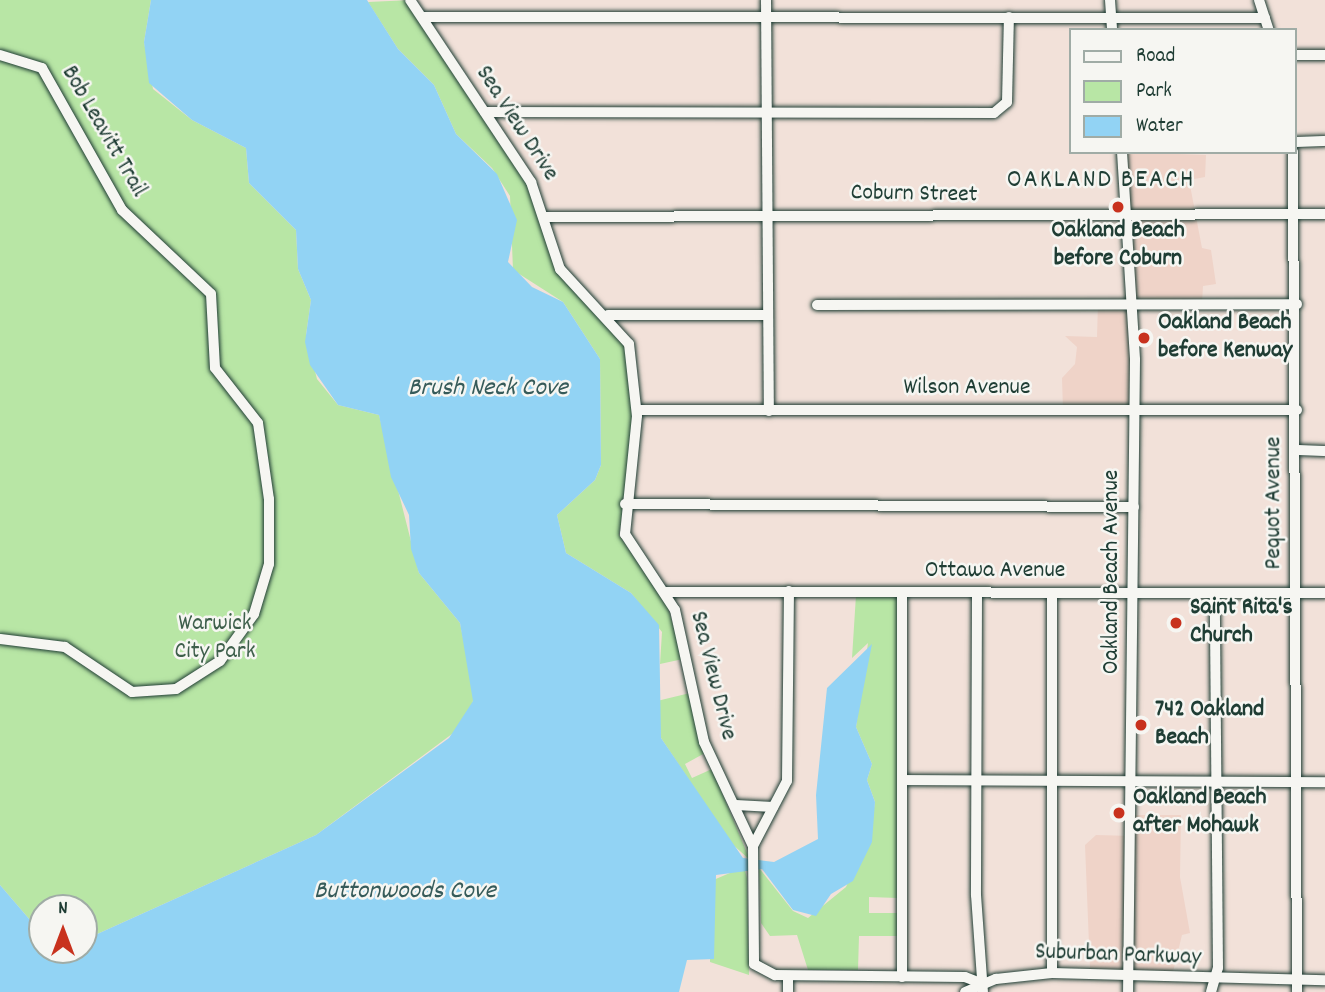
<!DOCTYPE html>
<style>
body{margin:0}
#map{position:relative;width:1325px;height:992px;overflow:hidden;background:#f2e1d9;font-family:Dekko,sans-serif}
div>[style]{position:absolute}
.built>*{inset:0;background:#efd3c8}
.green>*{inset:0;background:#b8e6a5}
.water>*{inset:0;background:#92d3f4}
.roads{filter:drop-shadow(0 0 2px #1f3d34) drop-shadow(0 0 2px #1f3d34)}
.minor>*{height:10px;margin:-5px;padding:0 5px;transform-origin:5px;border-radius:5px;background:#f6f6f2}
.dots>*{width:19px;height:19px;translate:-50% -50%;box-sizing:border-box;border:4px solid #f6f6f2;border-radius:50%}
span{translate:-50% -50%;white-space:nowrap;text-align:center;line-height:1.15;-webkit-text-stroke:5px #f6f6f2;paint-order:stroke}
.street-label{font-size:24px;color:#1f3d34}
.poi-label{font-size:24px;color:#1f3d34;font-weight:700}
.left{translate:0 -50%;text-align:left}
.park-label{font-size:24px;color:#3e5f4b}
.neighbourhood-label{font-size:26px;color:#1f3d34;letter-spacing:2px}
.water-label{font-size:26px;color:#365b5a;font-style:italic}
.legend{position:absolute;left:1069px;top:28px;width:228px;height:126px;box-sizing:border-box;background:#f6f6f2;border:2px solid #a0aca6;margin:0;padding:9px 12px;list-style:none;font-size:21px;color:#1f3d34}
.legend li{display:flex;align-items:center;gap:14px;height:35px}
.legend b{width:35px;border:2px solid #a0aca6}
.north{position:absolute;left:28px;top:894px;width:70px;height:70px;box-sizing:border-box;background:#f6f6f2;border:2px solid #a0aca6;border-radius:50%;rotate:0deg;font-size:19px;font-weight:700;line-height:28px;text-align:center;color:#1f3d34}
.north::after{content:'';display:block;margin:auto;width:24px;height:32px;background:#c8321e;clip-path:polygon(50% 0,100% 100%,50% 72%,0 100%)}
</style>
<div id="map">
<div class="built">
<i style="clip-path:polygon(1122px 152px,1206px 155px,1205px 177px,1189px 180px,1202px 248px,1211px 250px,1216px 284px,1203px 286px,1202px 303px,1134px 302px,1134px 409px,1063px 410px,1062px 378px,1075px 364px,1077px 347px,1065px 336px,1097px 337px,1098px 303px,1132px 302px)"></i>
<i style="clip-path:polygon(1135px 815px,1181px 815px,1180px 877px,1190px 933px,1182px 935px,1173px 972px,1090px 969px,1085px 845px,1096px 835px,1133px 836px)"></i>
</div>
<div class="green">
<i style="clip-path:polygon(0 0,151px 0,144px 42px,153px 89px,192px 120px,246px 148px,249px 183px,296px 230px,298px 269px,311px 300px,306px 335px,317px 379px,338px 405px,379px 415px,419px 573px,460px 623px,474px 692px,472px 708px,456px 731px,316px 835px,84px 940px,84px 908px,42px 908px,42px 934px,0 885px)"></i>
<i style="clip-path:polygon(411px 0,516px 154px,555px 257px,625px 334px,638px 409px,619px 535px,668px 608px,683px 659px,660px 664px,662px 632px,631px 593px,566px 553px,557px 515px,595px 480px,601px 465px,600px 359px,563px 302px,513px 270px,510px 196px,492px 168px,456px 134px,434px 85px,398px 49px,368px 2px)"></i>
<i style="clip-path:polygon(856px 595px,901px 596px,898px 898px,869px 897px,869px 913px,898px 913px,897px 936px,859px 936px,858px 970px,808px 970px,797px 935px,770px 936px,761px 923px,759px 868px,793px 911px,808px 918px,846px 887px,870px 833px,875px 802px,867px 780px,872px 764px,856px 727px,868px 643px,852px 658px)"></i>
<i style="clip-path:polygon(690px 693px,705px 753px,685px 764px,692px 778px,712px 769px,750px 860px,731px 843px,661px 738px,657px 701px)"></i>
<i style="clip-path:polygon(744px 867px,747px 878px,749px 975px,710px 962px,711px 881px)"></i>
</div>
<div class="water">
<i style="clip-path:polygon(151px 0,367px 0,398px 49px,434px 85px,456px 134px,497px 174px,517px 220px,508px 262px,532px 287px,563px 302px,600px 359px,601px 465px,595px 480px,557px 515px,566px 553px,631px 593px,659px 625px,661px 738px,743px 858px,774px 862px,818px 839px,816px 795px,827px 688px,872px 644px,856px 727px,872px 764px,867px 780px,875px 802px,872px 842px,853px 881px,831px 894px,816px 916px,793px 910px,762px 869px,716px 875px,714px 959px,687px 960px,679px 992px,0 992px,0 885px,42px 934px,42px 950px,84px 950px,84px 940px,316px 835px,449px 738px,473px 701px,460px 623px,419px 573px,411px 549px,409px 515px,391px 477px,379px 415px,338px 405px,310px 365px,305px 342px,311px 300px,298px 269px,296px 230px,249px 183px,246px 148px,192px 120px,149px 83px,144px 42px)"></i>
</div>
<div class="roads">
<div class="minor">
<i style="left:410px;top:0;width:219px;rotate:56.4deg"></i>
<i style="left:531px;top:182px;width:92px;rotate:71.6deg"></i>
<i style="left:560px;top:269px;width:102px;rotate:47.4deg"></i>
<i style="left:629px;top:344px;width:72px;rotate:83.7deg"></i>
<i style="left:637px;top:416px;width:119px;rotate:95.8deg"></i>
<i style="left:625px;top:534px;width:91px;rotate:56.7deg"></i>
<i style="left:675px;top:610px;width:135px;rotate:77.6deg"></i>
<i style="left:704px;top:742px;width:115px;rotate:64.8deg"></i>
<i style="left:753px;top:846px;width:118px;rotate:89.5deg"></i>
<i style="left:754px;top:964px;width:24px;rotate:28deg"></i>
<i style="left:775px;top:975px;width:190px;rotate:0.6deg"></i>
<i style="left:965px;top:977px;width:19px;rotate:21deg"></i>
<i style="left:766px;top:0;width:411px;rotate:89.6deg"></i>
<i style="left:1110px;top:0;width:30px;rotate:86deg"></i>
<i style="left:1259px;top:0;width:32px;rotate:72deg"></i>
<i style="left:422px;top:17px;width:843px;rotate:0.07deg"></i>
<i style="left:0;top:55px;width:44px;rotate:17.2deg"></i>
<i style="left:42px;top:68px;width:163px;rotate:60.6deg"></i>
<i style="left:122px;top:210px;width:122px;rotate:43.3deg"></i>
<i style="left:211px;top:294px;width:74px;rotate:86.9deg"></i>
<i style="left:215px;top:368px;width:70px;rotate:52deg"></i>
<i style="left:258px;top:423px;width:77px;rotate:81.8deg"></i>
<i style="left:269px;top:499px;width:65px;rotate:90deg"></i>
<i style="left:269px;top:564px;width:52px;rotate:106.7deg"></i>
<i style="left:254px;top:614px;width:58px;rotate:125.9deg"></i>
<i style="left:220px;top:661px;width:52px;rotate:147.5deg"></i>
<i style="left:176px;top:689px;width:44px;rotate:176.1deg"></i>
<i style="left:132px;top:692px;width:81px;rotate:-146.1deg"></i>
<i style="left:65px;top:647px;width:65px;rotate:-173deg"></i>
<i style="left:1295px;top:55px;width:30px"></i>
<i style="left:485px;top:112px;width:509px;rotate:0.11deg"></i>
<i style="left:994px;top:113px;width:17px;rotate:-40deg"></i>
<i style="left:1007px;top:102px;width:85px;rotate:-88.7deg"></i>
<i style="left:1295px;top:142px;width:30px;rotate:-2deg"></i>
<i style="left:1122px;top:152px;width:208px;rotate:86.4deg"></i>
<i style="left:1135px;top:360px;width:632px;rotate:90.63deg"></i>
<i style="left:1293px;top:152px;width:840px;rotate:89.73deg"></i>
<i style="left:545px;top:217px;width:780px;rotate:-0.22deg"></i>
<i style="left:817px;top:305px;width:480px;rotate:-0.1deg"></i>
<i style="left:608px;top:315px;width:159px"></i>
<i style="left:637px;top:410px;width:660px"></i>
<i style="left:1297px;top:450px;width:28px;rotate:2deg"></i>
<i style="left:625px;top:504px;width:509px;rotate:0.34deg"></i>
<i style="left:665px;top:592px;width:660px;rotate:0.09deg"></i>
<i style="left:902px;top:593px;width:384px;rotate:90deg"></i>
<i style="left:977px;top:594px;width:301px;rotate:90.2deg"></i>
<i style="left:976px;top:895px;width:97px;rotate:85.9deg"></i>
<i style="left:903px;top:780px;width:422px;rotate:0.3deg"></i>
<i style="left:736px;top:805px;width:37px;rotate:3deg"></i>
<i style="left:753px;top:846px;width:73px;rotate:-62.4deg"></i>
<i style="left:787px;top:781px;width:190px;rotate:-89.4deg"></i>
<i style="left:1052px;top:973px;width:379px;rotate:-90deg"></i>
<i style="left:788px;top:976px;width:16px;rotate:90deg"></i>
<i style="left:965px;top:992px;width:34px;rotate:-23deg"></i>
<i style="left:996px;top:979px;width:56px;rotate:-6.1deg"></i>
<i style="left:1052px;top:973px;width:273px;rotate:1.5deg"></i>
<i style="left:1211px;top:992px;width:25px;rotate:-74deg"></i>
<i style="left:1218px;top:968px;width:374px;rotate:-90.5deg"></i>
</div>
</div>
<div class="dots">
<i style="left:1118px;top:207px;background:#c8321e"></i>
<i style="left:1144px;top:338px;background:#c8321e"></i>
<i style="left:1176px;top:623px;background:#c8321e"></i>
<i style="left:1141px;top:725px;background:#c8321e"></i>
<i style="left:1119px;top:813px;background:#c8321e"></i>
</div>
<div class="street-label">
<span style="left:516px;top:124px;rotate:57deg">Sea View Drive</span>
<span style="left:103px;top:132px;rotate:60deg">Bob Leavitt Trail</span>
<span style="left:914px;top:195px;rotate:1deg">Coburn Street</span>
<span style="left:967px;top:389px">Wilson Avenue</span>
<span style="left:1275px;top:503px;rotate:-90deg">Pequot Avenue</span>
<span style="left:995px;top:572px">Ottawa Avenue</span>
<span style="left:1113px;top:572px;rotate:-90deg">Oakland Beach Avenue</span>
<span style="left:712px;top:676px;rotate:76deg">Sea View Drive</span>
<span style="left:1118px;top:956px;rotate:2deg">Suburban Parkway</span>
</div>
<div class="poi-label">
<span style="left:1118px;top:246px">Oakland Beach<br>before Coburn</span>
<span class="left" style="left:1158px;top:338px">Oakland Beach<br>before Kenway</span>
<span class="left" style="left:1190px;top:623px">Saint Rita's<br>Church</span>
<span class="left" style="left:1155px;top:725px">742 Oakland<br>Beach</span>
<span class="left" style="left:1133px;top:813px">Oakland Beach<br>after Mohawk</span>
</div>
<div class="park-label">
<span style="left:215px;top:639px">Warwick<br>City Park</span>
</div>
<div class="neighbourhood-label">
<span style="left:1101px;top:181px">OAKLAND BEACH</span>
</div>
<div class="water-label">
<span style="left:488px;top:389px">Brush Neck Cove</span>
<span style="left:405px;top:892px">Buttonwoods Cove</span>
</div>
<ul class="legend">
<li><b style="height:9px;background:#f6f6f2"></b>Road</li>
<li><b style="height:19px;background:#b8e6a5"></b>Park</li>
<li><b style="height:19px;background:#92d3f4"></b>Water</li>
</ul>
<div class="north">N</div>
</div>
